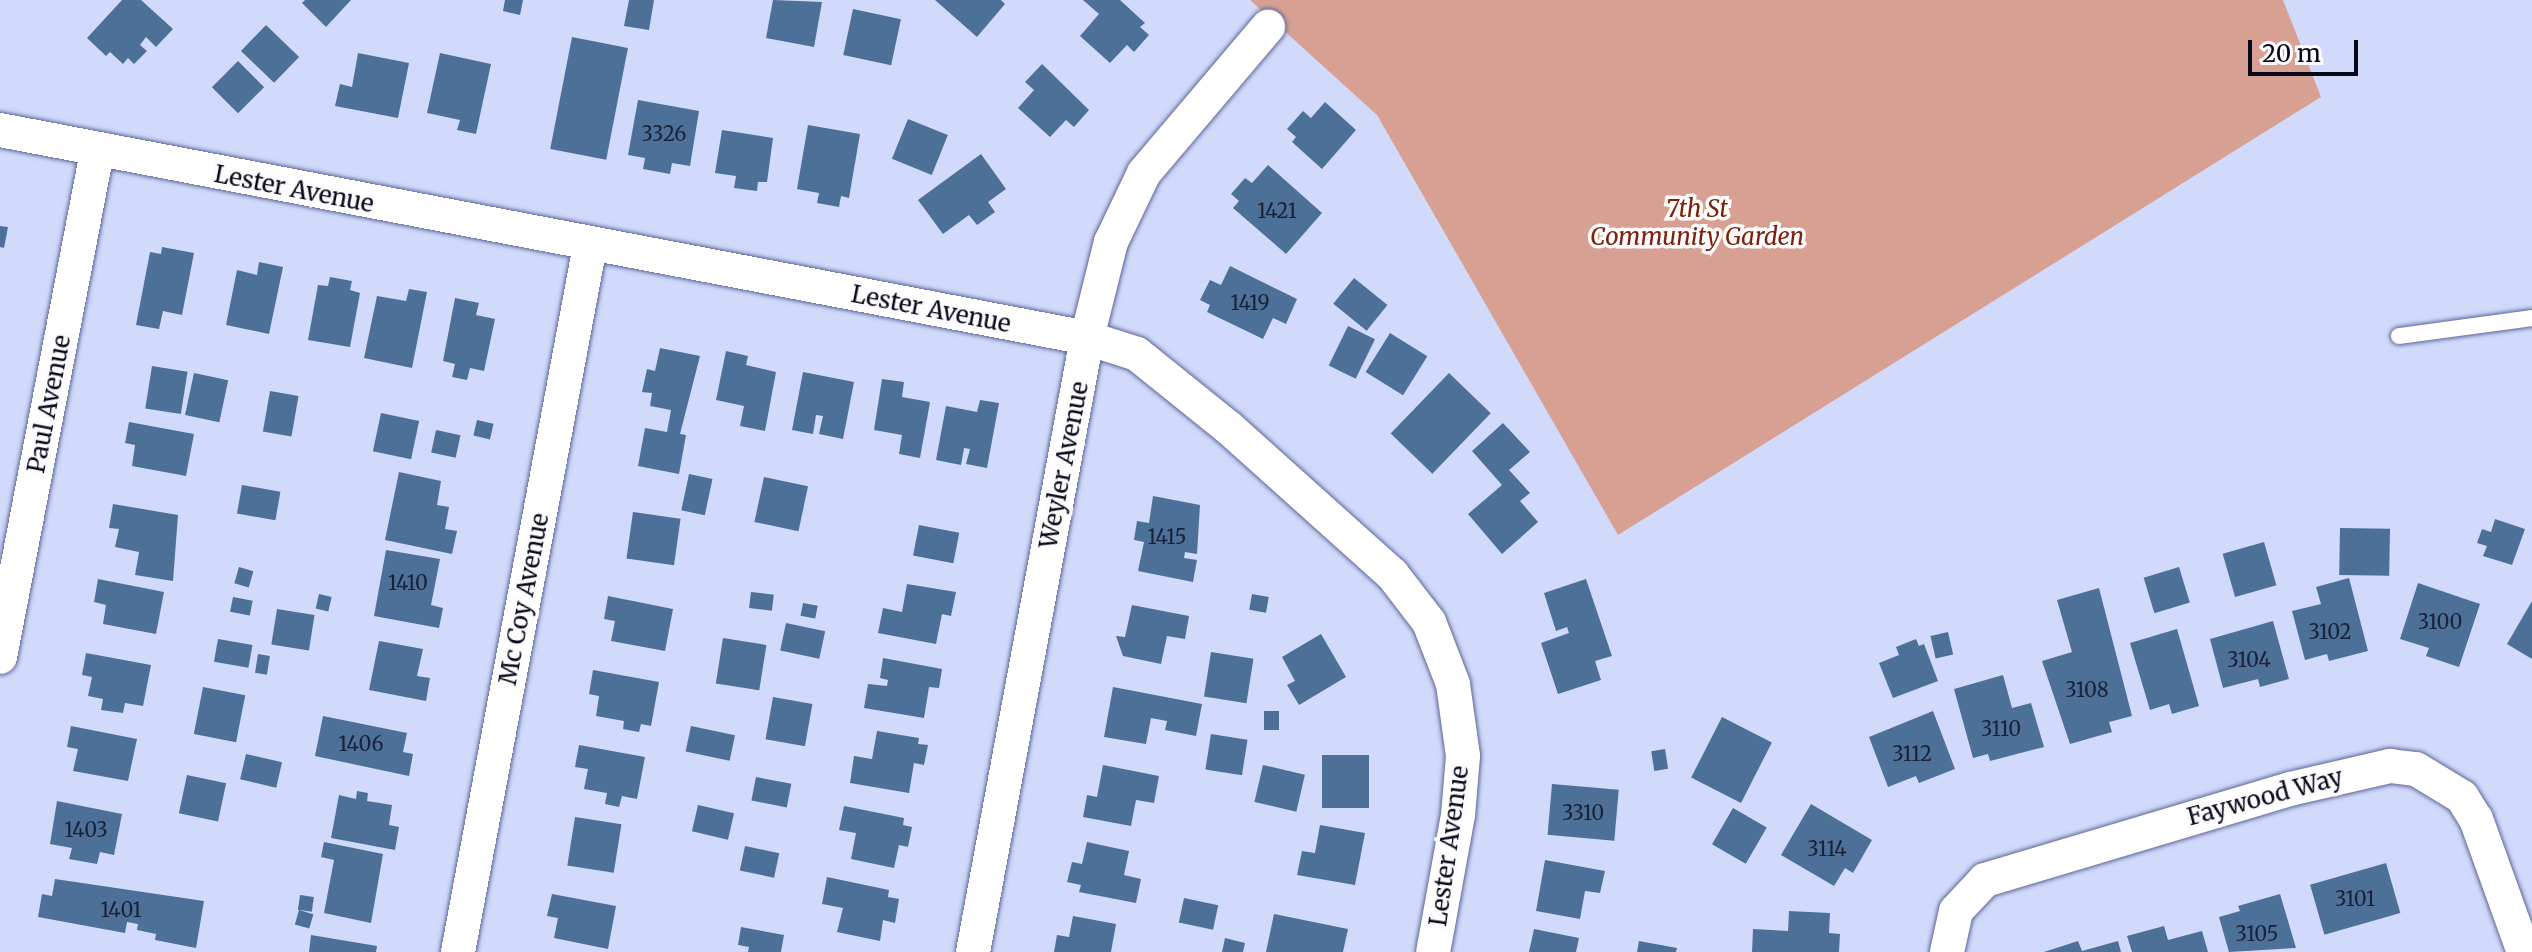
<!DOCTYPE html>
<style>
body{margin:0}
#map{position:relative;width:2532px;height:952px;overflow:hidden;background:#d1dafb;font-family:Merriweather,serif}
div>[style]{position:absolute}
.green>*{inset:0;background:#d8a093}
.building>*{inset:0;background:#4d7099;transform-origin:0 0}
.roads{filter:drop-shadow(0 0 2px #5c6696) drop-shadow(0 0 2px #5c6696)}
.service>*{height:16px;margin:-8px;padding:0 8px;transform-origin:8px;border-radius:8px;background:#fff}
.minor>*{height:34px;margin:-17px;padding:0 17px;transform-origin:17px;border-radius:17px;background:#fff}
span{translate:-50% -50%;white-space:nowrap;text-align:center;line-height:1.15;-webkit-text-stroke:7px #fcfcfc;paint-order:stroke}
.number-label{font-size:20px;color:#18233a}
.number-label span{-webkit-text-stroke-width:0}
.street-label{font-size:24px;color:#07091b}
.park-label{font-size:24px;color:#7d200b;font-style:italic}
.scale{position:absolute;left:2248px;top:40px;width:110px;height:36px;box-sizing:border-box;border:4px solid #07091b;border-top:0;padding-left:10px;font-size:24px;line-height:28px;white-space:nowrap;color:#07091b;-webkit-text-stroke:6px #fcfcfc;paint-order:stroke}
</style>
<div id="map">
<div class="green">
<i style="clip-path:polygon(1250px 0,2283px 0,2321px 97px,1618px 535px,1377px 115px)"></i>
</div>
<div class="building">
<i style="clip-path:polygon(122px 0,141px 0,173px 29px,156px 47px,146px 37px,140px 45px,147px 51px,134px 64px,128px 58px,123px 64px,110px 52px,106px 56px,87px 38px)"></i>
<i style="clip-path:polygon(305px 0,351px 0,326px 27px,302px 3px)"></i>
<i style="clip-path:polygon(505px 0,523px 0,520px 15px,503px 11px)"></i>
<i style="clip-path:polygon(629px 0,654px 0,649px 30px,624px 26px)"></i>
<i style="clip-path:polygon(773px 0,822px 2px,814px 47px,766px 38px)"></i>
<i style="clip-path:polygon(935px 0,1001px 0,1005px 4px,977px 37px)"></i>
<i style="clip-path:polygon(1083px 0,1120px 0,1145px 23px,1140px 27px,1149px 35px,1134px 52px,1127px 45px,1110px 63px,1080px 36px,1099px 14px)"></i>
<i style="left:853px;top:9px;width:49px;height:47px;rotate:12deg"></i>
<i style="left:266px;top:25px;width:46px;height:36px;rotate:44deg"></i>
<i style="left:572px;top:37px;width:57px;height:114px;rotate:11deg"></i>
<i style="clip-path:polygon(358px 53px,409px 63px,398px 118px,335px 106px,340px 84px,352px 87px)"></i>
<i style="clip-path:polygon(440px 53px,491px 64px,476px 134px,457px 130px,460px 120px,427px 113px)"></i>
<i style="left:238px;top:61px;width:37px;height:37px;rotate:45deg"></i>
<i style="clip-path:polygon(1042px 64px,1089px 110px,1074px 127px,1066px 120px,1050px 137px,1018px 108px,1034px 90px,1025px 82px)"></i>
<i style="clip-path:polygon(638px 100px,699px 111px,690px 166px,672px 163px,670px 174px,643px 169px,645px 158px,628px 155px)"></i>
<i style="clip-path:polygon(1325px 102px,1356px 130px,1322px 169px,1292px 142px,1296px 137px,1287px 129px,1303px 111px,1311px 118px)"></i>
<i style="left:908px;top:119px;width:43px;height:43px;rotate:22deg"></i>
<i style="clip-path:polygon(808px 125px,860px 134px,849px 198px,841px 196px,839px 207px,817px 203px,819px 193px,797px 189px)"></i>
<i style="clip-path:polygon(722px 130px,773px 138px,767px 182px,758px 182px,757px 191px,734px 188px,736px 176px,715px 173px)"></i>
<i style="clip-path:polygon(981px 154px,1006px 189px,988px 202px,995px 212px,977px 225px,969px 215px,943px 234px,918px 200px)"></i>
<i style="clip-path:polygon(1268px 165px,1322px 213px,1286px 254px,1233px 208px,1239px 201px,1231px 194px,1245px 178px,1252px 183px)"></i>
<i style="clip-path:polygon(0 226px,8px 227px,4px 248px,0 247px)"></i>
<i style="clip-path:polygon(162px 247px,194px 253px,182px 315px,163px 311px,159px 329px,136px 325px,150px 252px,161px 254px)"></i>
<i style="clip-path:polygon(259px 262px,283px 267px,269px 334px,226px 325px,237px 270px,257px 275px)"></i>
<i style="clip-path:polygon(1230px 266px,1297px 299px,1286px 324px,1273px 318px,1263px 339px,1207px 312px,1210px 305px,1200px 300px,1210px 280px,1221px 285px)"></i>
<i style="clip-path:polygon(330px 277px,352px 281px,350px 290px,360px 293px,350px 347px,308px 340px,318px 285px,328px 286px)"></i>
<i style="left:1354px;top:278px;width:43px;height:33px;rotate:39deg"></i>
<i style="clip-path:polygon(409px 289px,427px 292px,412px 368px,364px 358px,377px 296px,406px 301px)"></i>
<i style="clip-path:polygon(455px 298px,479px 303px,476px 315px,495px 319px,484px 371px,470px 368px,467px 380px,452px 377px,455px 364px,443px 361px)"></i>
<i style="left:1348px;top:326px;width:30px;height:44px;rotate:26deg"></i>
<i style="left:1390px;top:333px;width:44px;height:46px;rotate:32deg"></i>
<i style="clip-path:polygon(660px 348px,700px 356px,680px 434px,686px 435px,679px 474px,638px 466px,645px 428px,667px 432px,671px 410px,650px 406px,652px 393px,642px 392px,647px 369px,655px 371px)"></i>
<i style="clip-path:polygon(726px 351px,748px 356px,746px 365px,776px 372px,765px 431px,740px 426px,744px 406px,716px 400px)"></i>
<i style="left:152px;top:366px;width:36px;height:43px;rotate:9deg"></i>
<i style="clip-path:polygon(803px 372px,854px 382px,843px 439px,819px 434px,823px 416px,816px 415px,813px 434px,792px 430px)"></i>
<i style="left:194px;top:373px;width:35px;height:43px;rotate:12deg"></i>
<i style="left:1449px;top:373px;width:58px;height:84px;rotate:44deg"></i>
<i style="clip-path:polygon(882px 379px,904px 382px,902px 397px,930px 402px,920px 458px,899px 454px,902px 435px,874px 430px)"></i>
<i style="left:270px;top:391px;width:29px;height:41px;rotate:10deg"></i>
<i style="clip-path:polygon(980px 400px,999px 403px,987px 468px,966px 464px,970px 449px,964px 448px,961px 465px,936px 460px,946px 406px,977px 412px)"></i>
<i style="left:381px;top:413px;width:39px;height:39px;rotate:12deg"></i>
<i style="left:477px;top:420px;width:17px;height:16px;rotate:13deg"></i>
<i style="clip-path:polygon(129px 422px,194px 434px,186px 476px,132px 466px,135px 445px,125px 443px)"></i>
<i style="clip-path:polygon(1503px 423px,1530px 452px,1509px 470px,1530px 493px,1520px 501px,1538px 522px,1502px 554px,1468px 514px,1502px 485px,1472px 451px)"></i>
<i style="left:436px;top:430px;width:25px;height:23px;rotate:12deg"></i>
<i style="clip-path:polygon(399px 472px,441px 481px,437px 505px,449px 507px,445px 529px,457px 531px,452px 554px,385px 540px)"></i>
<i style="left:689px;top:474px;width:24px;height:37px;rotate:12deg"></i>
<i style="left:764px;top:477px;width:45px;height:46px;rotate:12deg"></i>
<i style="left:242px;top:485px;width:39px;height:29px;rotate:10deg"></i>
<i style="clip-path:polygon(1153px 496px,1200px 505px,1197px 554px,1185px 552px,1184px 558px,1197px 560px,1193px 582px,1138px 571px,1144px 542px,1134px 540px,1137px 521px,1149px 523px)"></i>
<i style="clip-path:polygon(113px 504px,178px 515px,173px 581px,135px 575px,139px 552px,115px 547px,119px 529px,109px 528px)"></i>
<i style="left:633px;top:512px;width:48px;height:47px;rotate:8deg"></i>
<i style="clip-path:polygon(2495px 519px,2525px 529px,2512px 565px,2483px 556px,2487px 546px,2477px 543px,2482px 529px,2491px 532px)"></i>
<i style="left:919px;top:525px;width:41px;height:31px;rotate:11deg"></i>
<i style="left:2340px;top:528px;width:50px;height:47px;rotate:1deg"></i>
<i style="left:2264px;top:542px;width:45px;height:43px;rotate:74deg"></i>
<i style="clip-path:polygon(386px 550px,440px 559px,431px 605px,443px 608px,439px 628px,374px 616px)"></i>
<i style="left:239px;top:567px;width:15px;height:17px;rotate:16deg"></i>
<i style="left:2179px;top:567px;width:37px;height:37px;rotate:73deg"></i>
<i style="clip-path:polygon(2349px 578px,2368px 651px,2329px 661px,2327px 654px,2305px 660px,2292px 611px,2321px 604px,2316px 587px)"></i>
<i style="clip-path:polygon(98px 579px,164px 592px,156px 634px,103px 624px,106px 605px,94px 602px)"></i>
<i style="clip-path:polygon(1586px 579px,1612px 656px,1595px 661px,1601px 680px,1558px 694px,1541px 643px,1569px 633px,1567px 627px,1556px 631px,1544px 593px)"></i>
<i style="clip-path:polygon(2418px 583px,2480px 604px,2459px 667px,2426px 656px,2429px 648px,2400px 639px)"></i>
<i style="clip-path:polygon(907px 584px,956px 592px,951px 616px,942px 614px,936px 644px,878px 633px,883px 608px,902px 612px)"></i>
<i style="clip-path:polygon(2099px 588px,2132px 716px,2109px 722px,2112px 732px,2070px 744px,2042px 661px,2072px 652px,2057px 600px)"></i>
<i style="left:751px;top:592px;width:23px;height:16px;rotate:7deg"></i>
<i style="left:319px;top:594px;width:13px;height:15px;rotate:13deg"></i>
<i style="left:1252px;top:594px;width:17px;height:16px;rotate:10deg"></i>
<i style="clip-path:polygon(608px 596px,673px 609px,665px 651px,611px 641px,615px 621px,604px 619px)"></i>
<i style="left:233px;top:597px;width:20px;height:15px;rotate:11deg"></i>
<i style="clip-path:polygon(2532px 601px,2532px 659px,2507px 644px)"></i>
<i style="left:803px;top:603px;width:15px;height:13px;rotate:11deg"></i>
<i style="clip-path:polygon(1132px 605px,1189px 616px,1185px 639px,1167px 636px,1161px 664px,1123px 656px,1116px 636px,1125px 637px)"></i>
<i style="left:277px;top:609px;width:38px;height:36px;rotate:9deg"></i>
<i style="clip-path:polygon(2273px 621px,2289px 679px,2260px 687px,2258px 679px,2223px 688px,2210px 639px)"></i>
<i style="left:786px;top:623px;width:40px;height:28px;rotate:12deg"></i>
<i style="clip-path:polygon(2177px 629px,2199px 706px,2172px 714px,2169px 704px,2150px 710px,2130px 643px)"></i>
<i style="left:1948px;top:632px;width:23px;height:18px;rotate:77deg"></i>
<i style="clip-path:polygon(1321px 634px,1346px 677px,1299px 705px,1287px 685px,1295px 681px,1282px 657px)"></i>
<i style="left:723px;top:638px;width:44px;height:46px;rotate:9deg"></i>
<i style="left:218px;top:639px;width:35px;height:23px;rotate:10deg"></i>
<i style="clip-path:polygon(1916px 639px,1919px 646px,1924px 644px,1938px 681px,1893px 698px,1879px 663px,1899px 655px,1896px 647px)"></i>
<i style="clip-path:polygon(379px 641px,423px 649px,417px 676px,430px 678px,426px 701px,369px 690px)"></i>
<i style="left:1211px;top:652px;width:43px;height:45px;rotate:9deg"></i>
<i style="clip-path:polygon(86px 653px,151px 665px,143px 706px,125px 703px,123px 713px,101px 710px,103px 699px,88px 696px,92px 677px,82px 675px)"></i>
<i style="left:258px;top:654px;width:12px;height:19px;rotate:9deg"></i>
<i style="clip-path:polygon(883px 658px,942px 669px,939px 688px,929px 687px,924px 718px,864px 708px,868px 684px,887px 686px,888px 680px,880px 678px)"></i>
<i style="clip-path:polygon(593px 670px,659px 682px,651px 726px,641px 724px,639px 732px,623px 729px,624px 721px,596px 716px,599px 696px,589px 694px)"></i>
<i style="clip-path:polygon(2003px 675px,2012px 708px,2031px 703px,2044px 747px,1990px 761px,1988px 754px,1973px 758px,1954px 689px)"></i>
<i style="left:203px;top:687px;width:43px;height:48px;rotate:11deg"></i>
<i style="clip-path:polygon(1113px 687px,1202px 704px,1196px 736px,1165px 730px,1167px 721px,1151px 718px,1146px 744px,1104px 737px)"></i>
<i style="left:773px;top:697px;width:40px;height:43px;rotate:10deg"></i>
<i style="left:1264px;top:711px;width:15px;height:19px"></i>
<i style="clip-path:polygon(1933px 711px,1955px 769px,1919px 783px,1916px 776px,1888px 787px,1869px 737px)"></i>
<i style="clip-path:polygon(323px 716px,407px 733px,403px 752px,413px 754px,409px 776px,315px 756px)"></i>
<i style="left:1722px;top:717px;width:56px;height:68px;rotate:27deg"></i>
<i style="clip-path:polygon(71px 726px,137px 739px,128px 781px,73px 771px,78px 749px,67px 747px)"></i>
<i style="left:691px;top:726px;width:45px;height:26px;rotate:12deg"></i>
<i style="clip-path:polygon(877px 731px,919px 738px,918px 744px,928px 745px,924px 765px,914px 763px,909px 793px,850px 783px,854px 756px,872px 759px)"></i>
<i style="left:1211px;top:734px;width:37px;height:36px;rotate:9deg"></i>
<i style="clip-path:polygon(579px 745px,645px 757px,637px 799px,622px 796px,619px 807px,605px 804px,607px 793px,584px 789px,588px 769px,575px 767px)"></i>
<i style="left:1665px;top:749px;width:20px;height:14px;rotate:81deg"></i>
<i style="left:246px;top:754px;width:37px;height:26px;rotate:13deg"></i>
<i style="left:1322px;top:755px;width:47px;height:53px"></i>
<i style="clip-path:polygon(1103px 765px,1159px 776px,1154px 803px,1136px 800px,1131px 826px,1083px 817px,1087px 795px,1097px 797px)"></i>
<i style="left:1263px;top:765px;width:43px;height:38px;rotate:13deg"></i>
<i style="left:187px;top:775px;width:40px;height:39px;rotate:12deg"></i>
<i style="left:756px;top:777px;width:36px;height:24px;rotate:11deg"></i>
<i style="left:1552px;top:784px;width:67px;height:51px;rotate:5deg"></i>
<i style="clip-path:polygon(357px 791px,368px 793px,367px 801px,392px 805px,389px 825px,399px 827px,395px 850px,331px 838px,339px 795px,356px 799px)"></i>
<i style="clip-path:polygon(57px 801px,122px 814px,114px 855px,100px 852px,97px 864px,69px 859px,72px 848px,50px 844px)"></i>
<i style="clip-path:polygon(1811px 804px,1872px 840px,1853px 873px,1845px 868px,1834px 886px,1781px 855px)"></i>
<i style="left:698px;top:805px;width:37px;height:27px;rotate:13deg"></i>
<i style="clip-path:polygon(844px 806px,904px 818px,903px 825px,912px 827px,908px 847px,899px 845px,894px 868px,851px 859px,856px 833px,839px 830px)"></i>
<i style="left:1733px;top:808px;width:39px;height:42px;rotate:30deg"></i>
<i style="left:575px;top:817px;width:47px;height:49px;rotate:9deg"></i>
<i style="clip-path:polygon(1320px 825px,1365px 833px,1355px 885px,1297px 875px,1302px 851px,1315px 853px)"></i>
<i style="clip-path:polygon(324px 842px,383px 854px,371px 923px,324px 913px,334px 860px,321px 857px)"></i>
<i style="clip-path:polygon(1087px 842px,1129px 851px,1124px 875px,1141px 879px,1136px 903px,1079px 892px,1081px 885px,1067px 882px,1072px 862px,1082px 864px)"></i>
<i style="left:745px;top:846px;width:35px;height:25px;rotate:12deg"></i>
<i style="clip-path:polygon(1545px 860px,1605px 871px,1600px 893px,1585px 891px,1580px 919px,1536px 911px)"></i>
<i style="left:2386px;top:863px;width:52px;height:79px;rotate:74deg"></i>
<i style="clip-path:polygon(827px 877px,889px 890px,888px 897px,899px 899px,895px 923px,883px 920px,880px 941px,837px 932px,843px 908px,822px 904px)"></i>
<i style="clip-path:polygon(55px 879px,204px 901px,196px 948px,155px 940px,156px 934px,137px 930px,138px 924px,127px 922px,125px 933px,38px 917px,42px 894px,52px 896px)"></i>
<i style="clip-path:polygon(552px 894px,616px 906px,608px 949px,554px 938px,558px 918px,547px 916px)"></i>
<i style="clip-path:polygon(2280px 894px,2296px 948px,2229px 952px,2219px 917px,2240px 911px,2238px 906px)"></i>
<i style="left:300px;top:895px;width:14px;height:15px;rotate:8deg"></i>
<i style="left:1184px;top:898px;width:35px;height:25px;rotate:12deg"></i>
<i style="left:299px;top:910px;width:15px;height:15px;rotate:16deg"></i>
<i style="clip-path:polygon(1789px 911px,1830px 913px,1829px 933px,1840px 934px,1839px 952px,1752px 952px,1753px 929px,1788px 931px)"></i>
<i style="clip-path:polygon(1274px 914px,1348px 929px,1343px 952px,1266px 952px)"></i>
<i style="clip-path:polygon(1073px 916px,1116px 924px,1111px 952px,1054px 952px,1057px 935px,1069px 937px)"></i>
<i style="clip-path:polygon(2164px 926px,2168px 940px,2202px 931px,2208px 952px,2132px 952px,2127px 936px)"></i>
<i style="clip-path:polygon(741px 927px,784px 935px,781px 952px,748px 952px,749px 947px,738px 945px)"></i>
<i style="clip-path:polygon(1534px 929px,1579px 938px,1576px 952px,1529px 952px)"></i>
<i style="clip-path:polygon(311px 935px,377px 946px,376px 952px,309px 952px)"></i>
<i style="clip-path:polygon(1225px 938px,1245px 943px,1243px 952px,1222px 952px)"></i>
<i style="clip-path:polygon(1639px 941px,1677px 948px,1676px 952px,1637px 952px)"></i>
<i style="clip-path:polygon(2078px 941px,2082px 951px,2118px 941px,2121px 952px,2044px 952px)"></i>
</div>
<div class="roads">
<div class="service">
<i style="left:2399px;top:336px;width:134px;rotate:-7.7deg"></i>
</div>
<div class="minor">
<i style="left:0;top:130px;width:1107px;rotate:10.83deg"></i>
<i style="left:1087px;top:338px;width:52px;rotate:17.7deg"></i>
<i style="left:1137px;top:354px;width:118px;rotate:38.8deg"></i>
<i style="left:1229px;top:428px;width:219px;rotate:41.9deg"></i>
<i style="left:1392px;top:574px;width:61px;rotate:52.4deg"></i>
<i style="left:1429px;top:622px;width:66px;rotate:68.8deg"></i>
<i style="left:1453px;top:684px;width:73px;rotate:82.1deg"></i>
<i style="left:1463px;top:756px;width:59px;rotate:94.8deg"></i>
<i style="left:1458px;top:815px;width:139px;rotate:100.3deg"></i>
<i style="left:0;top:657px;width:514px;rotate:-79.13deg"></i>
<i style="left:458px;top:952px;width:719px;rotate:-79.42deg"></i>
<i style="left:973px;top:952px;width:624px;rotate:-79.48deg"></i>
<i style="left:1087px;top:338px;width:99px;rotate:-76deg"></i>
<i style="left:1111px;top:242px;width:76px;rotate:-64.4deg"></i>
<i style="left:1144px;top:173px;width:192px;rotate:-49.7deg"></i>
<i style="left:1947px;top:952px;width:42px;rotate:-77.6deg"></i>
<i style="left:1956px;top:911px;width:42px;rotate:-46.9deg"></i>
<i style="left:1985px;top:880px;width:318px;rotate:-16.6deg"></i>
<i style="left:2290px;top:789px;width:103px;rotate:-13deg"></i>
<i style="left:2390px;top:766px;width:26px;rotate:7deg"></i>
<i style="left:2416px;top:769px;width:54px;rotate:31.3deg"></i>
<i style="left:2462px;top:797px;width:26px;rotate:58deg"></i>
<i style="left:2476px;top:819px;width:141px;rotate:70.2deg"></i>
</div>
</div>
<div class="number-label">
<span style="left:664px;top:133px">3326</span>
<span style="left:1277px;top:210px">1421</span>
<span style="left:1250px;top:302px">1419</span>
<span style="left:1167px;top:536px">1415</span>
<span style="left:408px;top:582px">1410</span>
<span style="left:2440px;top:621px">3100</span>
<span style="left:2330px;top:631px">3102</span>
<span style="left:2249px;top:659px">3104</span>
<span style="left:2087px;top:689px">3108</span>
<span style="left:2001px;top:728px">3110</span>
<span style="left:361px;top:743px">1406</span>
<span style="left:1912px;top:753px">3112</span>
<span style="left:1583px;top:812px">3310</span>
<span style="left:86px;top:829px">1403</span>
<span style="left:1827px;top:848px">3114</span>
<span style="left:2355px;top:898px">3101</span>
<span style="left:121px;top:909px">1401</span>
<span style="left:2257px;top:933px">3105</span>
</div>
<div class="street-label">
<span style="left:294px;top:189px;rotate:11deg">Lester Avenue</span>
<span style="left:931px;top:309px;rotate:11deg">Lester Avenue</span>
<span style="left:49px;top:404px;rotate:-79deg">Paul Avenue</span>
<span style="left:1064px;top:465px;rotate:-79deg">Weyler Avenue</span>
<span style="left:524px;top:599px;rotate:-79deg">Mc Coy Avenue</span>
<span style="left:2265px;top:797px;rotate:-15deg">Faywood Way</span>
<span style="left:1449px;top:846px;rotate:-82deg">Lester Avenue</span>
</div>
<div class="park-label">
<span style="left:1697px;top:223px">7th St<br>Community Garden</span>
</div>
<div class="scale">20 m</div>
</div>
